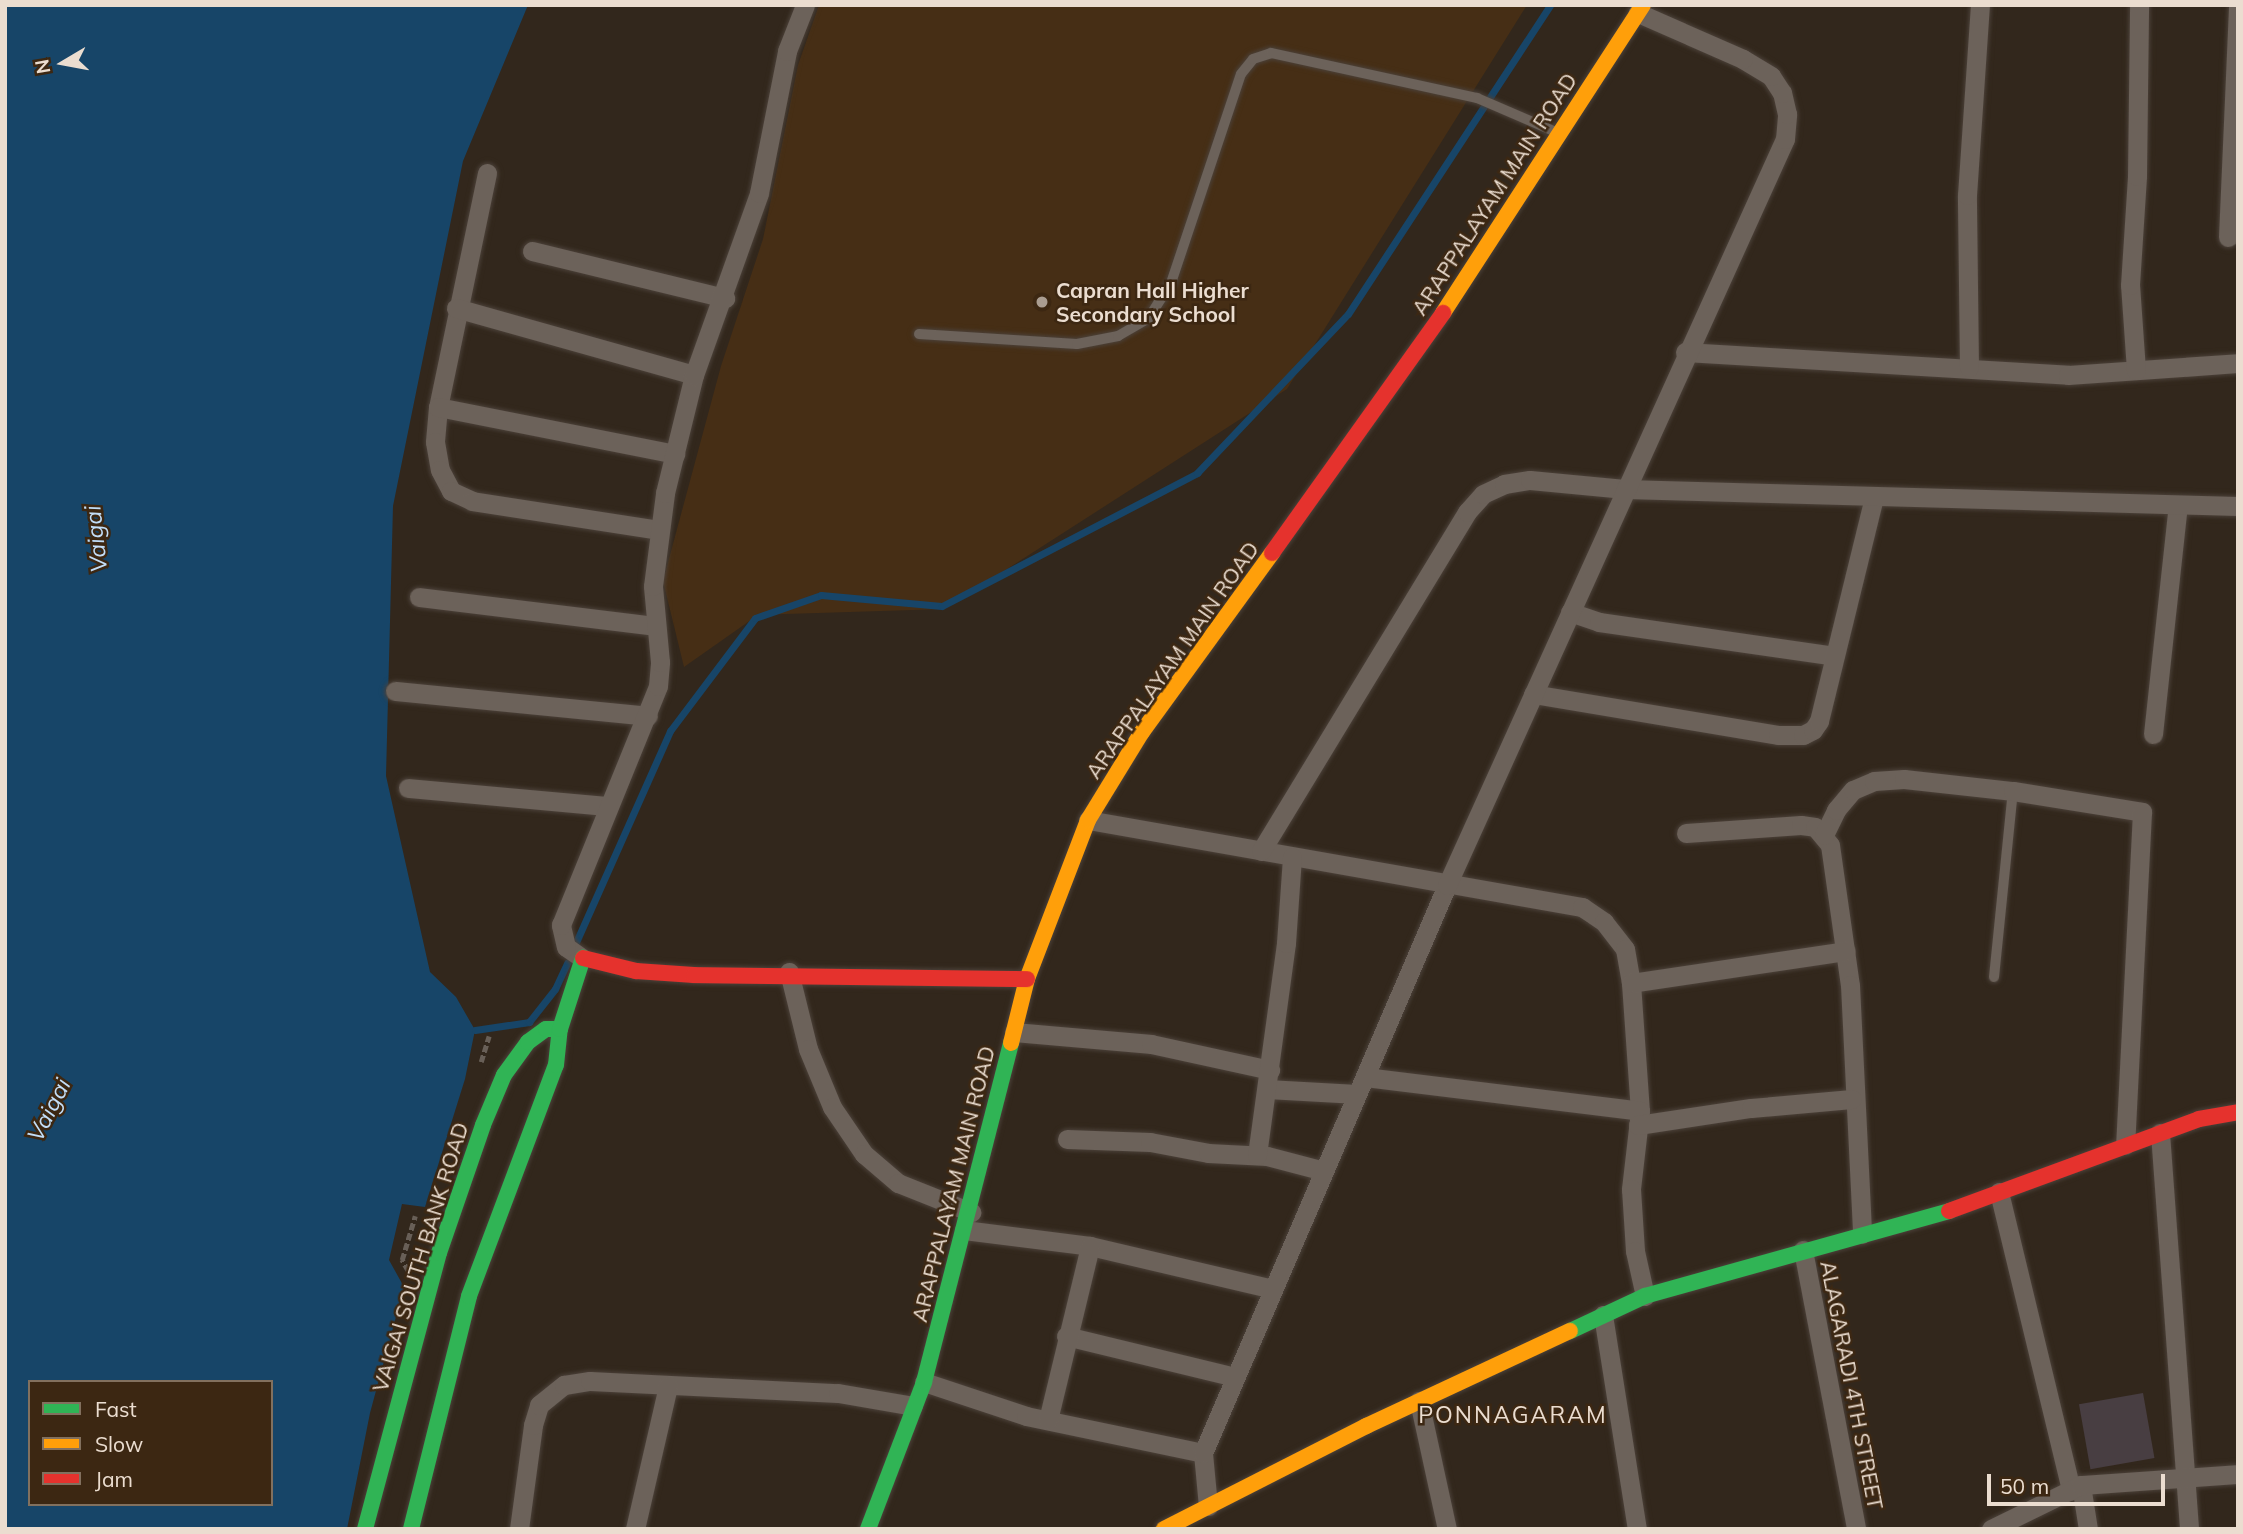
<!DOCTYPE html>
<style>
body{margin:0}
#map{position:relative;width:2243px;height:1534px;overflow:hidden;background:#32271c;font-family:Mulish,sans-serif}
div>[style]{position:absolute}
.built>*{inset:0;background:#462e15}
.water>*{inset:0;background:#174568}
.stream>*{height:7px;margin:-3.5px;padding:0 3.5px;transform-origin:3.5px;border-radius:3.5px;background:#174568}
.building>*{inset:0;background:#483e42;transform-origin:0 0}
.path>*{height:4.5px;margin-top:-2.25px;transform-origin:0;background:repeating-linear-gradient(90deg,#685f57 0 7px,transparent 0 10.5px)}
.roads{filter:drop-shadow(0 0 2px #4b4139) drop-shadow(0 0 2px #4b4139)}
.lane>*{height:10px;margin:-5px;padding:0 5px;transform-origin:5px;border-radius:5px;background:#6c625a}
.street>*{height:19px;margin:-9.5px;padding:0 9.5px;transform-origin:9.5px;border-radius:9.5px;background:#6c625a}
.fast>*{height:16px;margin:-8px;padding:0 8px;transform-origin:8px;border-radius:8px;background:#30b455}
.slow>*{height:16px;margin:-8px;padding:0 8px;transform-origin:8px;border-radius:8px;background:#ff9f0a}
.jam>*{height:16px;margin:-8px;padding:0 8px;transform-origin:8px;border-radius:8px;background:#e5322d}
.dots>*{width:19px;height:19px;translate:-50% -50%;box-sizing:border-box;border:4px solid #3c2712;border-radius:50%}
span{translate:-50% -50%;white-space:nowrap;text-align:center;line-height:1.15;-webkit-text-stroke:5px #3c2712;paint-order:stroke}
.street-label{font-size:21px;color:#ebddd0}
.poi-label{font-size:21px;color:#ebddd0;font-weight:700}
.left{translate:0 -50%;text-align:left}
.water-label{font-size:23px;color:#c2def8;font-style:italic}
.neighbourhood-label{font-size:23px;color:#ebddd0;letter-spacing:2px}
.frame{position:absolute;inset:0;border:7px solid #ebddd0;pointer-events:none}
.legend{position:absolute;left:28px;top:1380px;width:245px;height:126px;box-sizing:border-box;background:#3c2712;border:2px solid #82705e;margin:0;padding:9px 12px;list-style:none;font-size:21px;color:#ebddd0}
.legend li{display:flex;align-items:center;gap:14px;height:35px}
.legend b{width:35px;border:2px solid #82705e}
.north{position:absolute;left:28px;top:28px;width:70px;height:70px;-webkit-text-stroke:5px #3c2712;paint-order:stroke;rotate:260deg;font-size:19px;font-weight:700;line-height:28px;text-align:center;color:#ebddd0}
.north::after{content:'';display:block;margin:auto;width:24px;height:32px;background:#ebddd0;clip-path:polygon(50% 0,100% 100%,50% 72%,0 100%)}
.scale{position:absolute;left:1987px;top:1474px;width:178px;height:32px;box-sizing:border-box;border:4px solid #ebddd0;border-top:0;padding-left:9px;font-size:21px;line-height:24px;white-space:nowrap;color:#ebddd0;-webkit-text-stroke:5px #3c2712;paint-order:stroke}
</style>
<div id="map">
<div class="built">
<i style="clip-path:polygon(819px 5px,1527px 5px,1287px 389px,945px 609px,758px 615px,684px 667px,663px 581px,721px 366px,763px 239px,798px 65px)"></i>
</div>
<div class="water">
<i style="clip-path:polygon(evenodd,5px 5px,528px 5px,463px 161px,393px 506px,386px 776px,430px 972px,456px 997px,475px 1030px,465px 1079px,425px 1207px,402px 1204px,389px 1260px,404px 1287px,370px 1413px,347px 1529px,5px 1529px,5px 5px,30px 1382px,271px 1382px,271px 1504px,30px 1504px,30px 1382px)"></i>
</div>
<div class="stream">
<i style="left:573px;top:949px;width:239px;rotate:-66deg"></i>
<i style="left:670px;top:731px;width:141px;rotate:-53deg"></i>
<i style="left:755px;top:618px;width:70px;rotate:-19.2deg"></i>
<i style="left:821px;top:595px;width:121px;rotate:5.2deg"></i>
<i style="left:942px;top:606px;width:288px;rotate:-27.5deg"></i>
<i style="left:1197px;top:473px;width:219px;rotate:-46.5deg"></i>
<i style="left:1348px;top:314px;width:369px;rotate:-56.8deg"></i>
<i style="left:475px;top:1030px;width:55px;rotate:-8.4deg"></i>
<i style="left:529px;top:1022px;width:42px;rotate:-51.8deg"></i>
<i style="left:555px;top:989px;width:29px;rotate:-65deg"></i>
</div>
<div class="building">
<i style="left:2143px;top:1393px;width:66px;height:65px;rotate:80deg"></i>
</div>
<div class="path">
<i style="left:481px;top:1062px;width:27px;rotate:-73deg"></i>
<i style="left:408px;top:1271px;width:13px;rotate:-119deg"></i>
<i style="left:402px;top:1260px;width:46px;rotate:-73.5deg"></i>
</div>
<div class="roads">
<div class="lane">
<i style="left:919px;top:334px;width:158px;rotate:3.6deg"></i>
<i style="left:1077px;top:344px;width:42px;rotate:-11deg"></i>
<i style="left:1118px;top:336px;width:34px;rotate:-30deg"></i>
<i style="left:1148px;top:319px;width:43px;rotate:-57.4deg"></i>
<i style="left:1171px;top:283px;width:220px;rotate:-71.5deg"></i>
<i style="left:1241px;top:74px;width:19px;rotate:-51deg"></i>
<i style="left:1253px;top:59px;width:19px;rotate:-18deg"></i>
<i style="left:1271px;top:53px;width:211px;rotate:12.3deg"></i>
<i style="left:1477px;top:98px;width:86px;rotate:23.3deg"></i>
<i style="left:1994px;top:977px;width:187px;rotate:-84.2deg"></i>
</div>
<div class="street">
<i style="left:487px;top:173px;width:239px;rotate:101.8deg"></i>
<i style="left:438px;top:407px;width:35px;rotate:95deg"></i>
<i style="left:435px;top:442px;width:28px;rotate:80deg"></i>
<i style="left:440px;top:470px;width:24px;rotate:62deg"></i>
<i style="left:451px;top:491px;width:23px;rotate:25deg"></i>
<i style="left:472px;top:501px;width:189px;rotate:8.8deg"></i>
<i style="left:2228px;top:237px;width:232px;rotate:-87.5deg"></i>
<i style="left:532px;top:251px;width:199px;rotate:13.7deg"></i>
<i style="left:456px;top:308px;width:247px;rotate:15.7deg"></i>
<i style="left:1685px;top:352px;width:384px;rotate:3.4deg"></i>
<i style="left:2068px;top:375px;width:170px;rotate:-4deg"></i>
<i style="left:1969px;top:367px;width:172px;rotate:-90.7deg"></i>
<i style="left:1967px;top:195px;width:190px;rotate:-86.1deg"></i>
<i style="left:2136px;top:370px;width:85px;rotate:-94deg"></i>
<i style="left:2130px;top:285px;width:109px;rotate:-86.3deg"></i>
<i style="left:2137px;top:176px;width:171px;rotate:-89.3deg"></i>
<i style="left:438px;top:407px;width:242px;rotate:11.2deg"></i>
<i style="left:419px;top:597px;width:238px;rotate:7deg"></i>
<i style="left:1570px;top:612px;width:31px;rotate:19deg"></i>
<i style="left:1599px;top:622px;width:238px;rotate:8.2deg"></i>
<i style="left:395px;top:691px;width:254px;rotate:5.6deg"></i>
<i style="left:1533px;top:694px;width:248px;rotate:9.5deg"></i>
<i style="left:1778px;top:735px;width:25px"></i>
<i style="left:1803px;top:735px;width:11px;rotate:-27deg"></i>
<i style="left:1813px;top:730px;width:11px;rotate:-56deg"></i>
<i style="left:1819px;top:721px;width:231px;rotate:-76.2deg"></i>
<i style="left:2153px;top:734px;width:230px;rotate:-83.8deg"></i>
<i style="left:408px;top:788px;width:198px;rotate:5.2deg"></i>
<i style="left:1088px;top:820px;width:502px;rotate:9.99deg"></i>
<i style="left:1582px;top:907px;width:27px;rotate:34deg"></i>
<i style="left:1604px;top:922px;width:34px;rotate:52deg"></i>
<i style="left:1625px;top:949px;width:35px;rotate:80deg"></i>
<i style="left:1631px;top:983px;width:128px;rotate:86deg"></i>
<i style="left:1640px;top:1111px;width:79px;rotate:96.6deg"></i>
<i style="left:1631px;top:1189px;width:62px;rotate:86.3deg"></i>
<i style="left:1635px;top:1251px;width:46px;rotate:77.5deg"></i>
<i style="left:1686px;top:833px;width:115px;rotate:-4deg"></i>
<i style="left:1801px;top:825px;width:14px;rotate:8deg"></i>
<i style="left:1815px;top:827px;width:23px;rotate:50deg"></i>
<i style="left:1830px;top:845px;width:141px;rotate:81.9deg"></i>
<i style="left:1850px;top:985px;width:249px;rotate:87.2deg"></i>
<i style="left:1824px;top:835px;width:28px;rotate:-64deg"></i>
<i style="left:1836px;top:810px;width:26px;rotate:-50deg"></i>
<i style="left:1853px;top:790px;width:23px;rotate:-23deg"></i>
<i style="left:1874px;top:781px;width:30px;rotate:-4deg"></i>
<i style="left:1904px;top:779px;width:110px;rotate:6.3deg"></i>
<i style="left:2013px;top:791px;width:131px;rotate:9.2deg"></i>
<i style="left:2142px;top:812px;width:333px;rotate:92.9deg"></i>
<i style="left:1261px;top:851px;width:397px;rotate:-58.7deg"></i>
<i style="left:1467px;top:512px;width:24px;rotate:-48deg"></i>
<i style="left:1483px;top:494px;width:23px;rotate:-25deg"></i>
<i style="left:1504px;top:484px;width:26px;rotate:-9deg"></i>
<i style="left:1530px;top:480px;width:95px;rotate:5.4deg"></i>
<i style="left:1625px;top:489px;width:613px;rotate:1.59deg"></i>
<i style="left:582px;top:958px;width:19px;rotate:-145deg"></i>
<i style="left:566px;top:947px;width:23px;rotate:-103deg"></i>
<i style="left:561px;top:925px;width:258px;rotate:-67.9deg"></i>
<i style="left:658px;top:686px;width:24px;rotate:-85deg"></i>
<i style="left:660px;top:662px;width:76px;rotate:-95.3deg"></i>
<i style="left:653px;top:586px;width:94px;rotate:-82.6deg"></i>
<i style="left:665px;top:493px;width:122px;rotate:-76.2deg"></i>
<i style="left:694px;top:375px;width:193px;rotate:-70.3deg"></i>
<i style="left:759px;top:193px;width:145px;rotate:-78.8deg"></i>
<i style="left:787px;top:51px;width:49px;rotate:-68.6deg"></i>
<i style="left:789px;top:972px;width:79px;rotate:76.1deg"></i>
<i style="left:808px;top:1049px;width:63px;rotate:67.5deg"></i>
<i style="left:832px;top:1107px;width:57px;rotate:55.8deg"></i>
<i style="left:864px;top:1154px;width:45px;rotate:40.5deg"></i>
<i style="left:898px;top:1183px;width:79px;rotate:21.7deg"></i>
<i style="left:1631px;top:983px;width:217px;rotate:-8.5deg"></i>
<i style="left:1014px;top:1032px;width:138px;rotate:5deg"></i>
<i style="left:1151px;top:1044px;width:122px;rotate:12.3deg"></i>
<i style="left:1365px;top:1077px;width:277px;rotate:7deg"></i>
<i style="left:1267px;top:1089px;width:90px;rotate:3.2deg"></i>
<i style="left:1638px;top:1125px;width:114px;rotate:-8.6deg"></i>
<i style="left:1751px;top:1108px;width:101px;rotate:-5.1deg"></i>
<i style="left:2160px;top:1133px;width:397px;rotate:85.8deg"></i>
<i style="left:1067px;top:1139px;width:83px;rotate:2.1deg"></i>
<i style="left:1150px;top:1142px;width:59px;rotate:10.7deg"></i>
<i style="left:1208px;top:1153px;width:59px;rotate:2.9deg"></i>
<i style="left:1267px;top:1156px;width:59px;rotate:14.7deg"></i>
<i style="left:1257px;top:1155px;width:214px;rotate:-82.2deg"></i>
<i style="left:1286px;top:943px;width:86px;rotate:-86deg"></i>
<i style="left:1999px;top:1192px;width:307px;rotate:76.4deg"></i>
<i style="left:964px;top:1230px;width:127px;rotate:7.2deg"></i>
<i style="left:1090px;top:1246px;width:188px;rotate:13.2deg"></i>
<i style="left:1803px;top:1250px;width:284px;rotate:79.2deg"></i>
<i style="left:1603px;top:1315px;width:217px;rotate:81deg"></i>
<i style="left:1066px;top:1336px;width:174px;rotate:13.6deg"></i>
<i style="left:924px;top:1382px;width:108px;rotate:18.4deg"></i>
<i style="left:1026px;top:1416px;width:181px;rotate:11.8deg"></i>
<i style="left:1419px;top:1401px;width:131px;rotate:77.7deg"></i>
<i style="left:1048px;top:1420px;width:179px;rotate:-76.4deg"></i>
<i style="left:2081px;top:1485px;width:45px;rotate:81deg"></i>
<i style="left:1208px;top:1506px;width:53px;rotate:-95.4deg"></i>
<i style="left:1203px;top:1453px;width:618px;rotate:-66.75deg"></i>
<i style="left:1447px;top:885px;width:819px;rotate:-65.63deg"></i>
<i style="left:1785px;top:139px;width:25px;rotate:-85deg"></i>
<i style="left:1787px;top:114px;width:22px;rotate:-103deg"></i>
<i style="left:1782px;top:93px;width:20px;rotate:-123deg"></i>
<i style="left:1771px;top:76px;width:33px;rotate:-149deg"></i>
<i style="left:1743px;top:59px;width:115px;rotate:-156.3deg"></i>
<i style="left:519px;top:1529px;width:105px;rotate:-82.3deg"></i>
<i style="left:533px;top:1425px;width:21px;rotate:-73deg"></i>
<i style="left:539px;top:1405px;width:32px;rotate:-39deg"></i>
<i style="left:564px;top:1385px;width:26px;rotate:-9deg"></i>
<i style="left:590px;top:1381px;width:248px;rotate:2.8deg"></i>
<i style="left:838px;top:1393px;width:76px;rotate:9.8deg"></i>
<i style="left:635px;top:1529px;width:147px;rotate:-77deg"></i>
<i style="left:1991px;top:1529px;width:100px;rotate:-26.1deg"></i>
<i style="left:2081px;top:1485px;width:157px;rotate:-4deg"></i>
</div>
<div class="fast">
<i style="left:1570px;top:1331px;width:83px;rotate:-25deg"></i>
<i style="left:1645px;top:1296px;width:316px;rotate:-15.6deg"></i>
<i style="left:365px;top:1529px;width:286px;rotate:-75deg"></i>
<i style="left:439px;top:1253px;width:135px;rotate:-71deg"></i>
<i style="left:483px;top:1125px;width:54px;rotate:-67.2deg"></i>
<i style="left:504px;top:1075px;width:41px;rotate:-54deg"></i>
<i style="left:528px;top:1042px;width:22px;rotate:-36deg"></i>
<i style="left:546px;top:1029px;width:14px"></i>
<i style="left:411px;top:1529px;width:240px;rotate:-76deg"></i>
<i style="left:469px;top:1296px;width:247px;rotate:-69.4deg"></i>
<i style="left:556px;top:1065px;width:36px;rotate:-84deg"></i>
<i style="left:560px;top:1029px;width:75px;rotate:-72.1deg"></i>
<i style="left:868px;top:1529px;width:157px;rotate:-69.1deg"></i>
<i style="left:924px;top:1382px;width:350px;rotate:-75.6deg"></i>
</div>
<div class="slow">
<i style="left:1443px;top:313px;width:367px;rotate:-57deg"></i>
<i style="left:1011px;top:1043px;width:66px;rotate:-76deg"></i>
<i style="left:1027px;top:979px;width:170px;rotate:-69deg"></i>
<i style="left:1088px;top:820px;width:103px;rotate:-58.5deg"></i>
<i style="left:1142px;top:732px;width:221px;rotate:-54deg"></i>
<i style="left:1164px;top:1529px;width:227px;rotate:-27deg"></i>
<i style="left:1366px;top:1426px;width:225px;rotate:-25deg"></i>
</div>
<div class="jam">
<i style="left:1272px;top:553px;width:295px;rotate:-54.5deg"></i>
<i style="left:583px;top:958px;width:55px;rotate:13.8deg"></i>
<i style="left:636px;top:971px;width:58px;rotate:3.9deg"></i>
<i style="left:694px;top:975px;width:333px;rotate:0.7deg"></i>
<i style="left:1949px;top:1211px;width:266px;rotate:-20.2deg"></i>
<i style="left:2199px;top:1119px;width:40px;rotate:-10deg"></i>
</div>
</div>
<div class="dots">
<i style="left:1042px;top:302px;background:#aa9d91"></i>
</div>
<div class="street-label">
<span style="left:1494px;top:194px;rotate:-57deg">ARAPPALAYAM MAIN ROAD</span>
<span style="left:1172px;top:660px;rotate:-55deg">ARAPPALAYAM MAIN ROAD</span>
<span style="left:953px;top:1184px;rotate:-76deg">ARAPPALAYAM MAIN ROAD</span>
<span style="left:420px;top:1257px;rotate:-73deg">VAIGAI SOUTH BANK ROAD</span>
<span style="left:1852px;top:1385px;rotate:79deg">ALAGARADI 4TH STREET</span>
</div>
<div class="poi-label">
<span class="left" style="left:1056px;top:302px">Capran Hall Higher<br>Secondary School</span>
</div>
<div class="water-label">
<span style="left:96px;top:539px;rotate:-96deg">Vaigai</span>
<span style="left:49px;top:1110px;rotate:-63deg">Vaigai</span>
</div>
<div class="neighbourhood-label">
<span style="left:1513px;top:1415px">PONNAGARAM</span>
</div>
<div class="frame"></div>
<ul class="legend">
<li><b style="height:9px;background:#30b455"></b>Fast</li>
<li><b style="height:9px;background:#ff9f0a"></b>Slow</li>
<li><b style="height:9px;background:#e5322d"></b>Jam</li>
</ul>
<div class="north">N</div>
<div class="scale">50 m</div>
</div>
